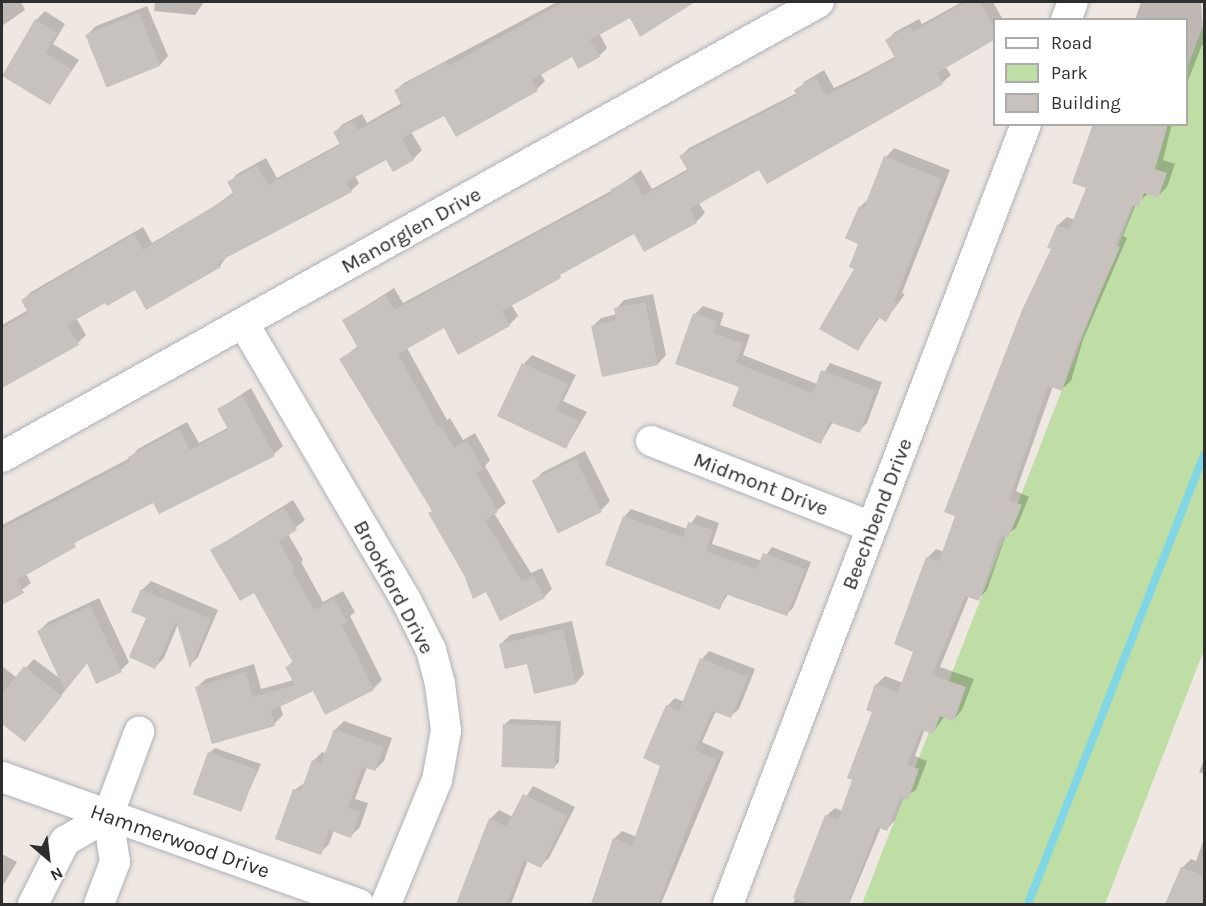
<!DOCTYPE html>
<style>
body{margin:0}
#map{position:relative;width:1206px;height:906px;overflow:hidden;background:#eee7e2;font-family:Karla,sans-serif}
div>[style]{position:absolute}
.green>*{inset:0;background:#bfdea5}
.shadow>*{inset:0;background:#0003}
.stream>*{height:8px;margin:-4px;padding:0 4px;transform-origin:4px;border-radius:4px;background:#80d6e4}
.building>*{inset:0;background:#c7c2bd;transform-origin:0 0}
.roads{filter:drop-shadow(0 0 2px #aeb1b8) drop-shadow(0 0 2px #aeb1b8)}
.minor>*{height:30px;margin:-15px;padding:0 15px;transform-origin:15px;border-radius:15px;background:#fff}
span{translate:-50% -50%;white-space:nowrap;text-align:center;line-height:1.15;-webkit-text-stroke:5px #fff;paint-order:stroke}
.street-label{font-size:21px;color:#2e2e2e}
.frame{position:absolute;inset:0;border:3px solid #2e2e2e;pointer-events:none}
.legend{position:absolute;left:993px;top:18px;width:195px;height:108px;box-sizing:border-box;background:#fff;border:2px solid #ababab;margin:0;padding:8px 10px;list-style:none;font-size:18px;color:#2e2e2e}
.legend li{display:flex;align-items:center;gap:12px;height:30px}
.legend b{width:30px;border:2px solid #ababab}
.north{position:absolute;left:18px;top:828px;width:60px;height:60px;-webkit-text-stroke:4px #fff;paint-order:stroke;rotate:152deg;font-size:16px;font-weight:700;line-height:24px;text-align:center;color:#2e2e2e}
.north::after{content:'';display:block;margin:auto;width:21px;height:27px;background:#2e2e2e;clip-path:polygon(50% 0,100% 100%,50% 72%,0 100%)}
</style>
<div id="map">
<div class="green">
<i style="clip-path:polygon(1204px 23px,1204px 650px,1105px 904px,862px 904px,1165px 125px,1186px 124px,1187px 69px)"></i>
</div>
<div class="shadow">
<i style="clip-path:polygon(2px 2px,21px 2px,25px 10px,2px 26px)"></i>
<i style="clip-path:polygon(155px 2px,204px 2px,195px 15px,154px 11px)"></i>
<i style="clip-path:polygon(557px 2px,692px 2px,670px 14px,630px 16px,599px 33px,607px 48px,599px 56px,572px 55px,540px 73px,545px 81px,537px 89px,456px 135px,444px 114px,411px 132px,422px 150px,413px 159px,393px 170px,386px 158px,355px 176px,359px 183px,351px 191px,227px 256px,220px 266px,136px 288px,106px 301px,76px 318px,86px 335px,78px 343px,2px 385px,2px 325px,28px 310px,23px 300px,31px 292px,143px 227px,152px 243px,213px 207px,234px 192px,229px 183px,237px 174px,266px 158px,277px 178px,341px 143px,335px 132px,343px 124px,362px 114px,367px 123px,402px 103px,395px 91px,404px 83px)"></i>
<i style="clip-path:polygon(962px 2px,993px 2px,1003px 20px,994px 20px,994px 38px,945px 66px,951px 75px,942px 83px,760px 168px,699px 203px,705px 213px,696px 222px,635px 232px,569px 268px,511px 304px,518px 316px,509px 325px,459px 353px,444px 326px,407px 348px,447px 420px,450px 418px,463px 440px,475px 433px,490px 460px,485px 466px,506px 503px,494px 513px,531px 573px,542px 568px,552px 589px,544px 597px,486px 590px,465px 574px,433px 511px,341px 359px,358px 346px,344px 320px,394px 288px,403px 303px,611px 191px,641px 170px,652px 189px,688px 169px,681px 156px,689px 148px,797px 93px,804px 82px,824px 70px,834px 88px,865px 73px,896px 56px,887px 40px,895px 32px,919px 19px,922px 24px)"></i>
<i style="clip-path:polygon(1141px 2px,1201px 2px,1204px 46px,1202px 45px,1186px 86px,1186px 20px,1135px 20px)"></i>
<i style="clip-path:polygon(147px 6px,168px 56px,160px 65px,108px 86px,87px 35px,96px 26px)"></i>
<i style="clip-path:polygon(45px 11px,65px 24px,53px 44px,79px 60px,50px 103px,36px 20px)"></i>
<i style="clip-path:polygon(1096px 124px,1172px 124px,1163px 160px,1175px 164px,1167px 187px,1158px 196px,1149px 193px,1136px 204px,1123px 236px,1127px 238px,1083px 340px,1071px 381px,1062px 389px,1053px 386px,1016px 491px,1029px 497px,1016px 528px,1006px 535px,987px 590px,978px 599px,969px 596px,940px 667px,974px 679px,962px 710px,954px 719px,945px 716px,933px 732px,925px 729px,915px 756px,927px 761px,916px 790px,904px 797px,895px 820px,887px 829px,881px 827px,849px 904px,793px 904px,826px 816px,835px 808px,843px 811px,874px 711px,876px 685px,885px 676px,903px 683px,915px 651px,927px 558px,936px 549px,944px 552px,1053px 249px,1049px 247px,1058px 225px,1067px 217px,1075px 220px,1088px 187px)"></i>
<i style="clip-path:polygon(894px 148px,950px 170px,902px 293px,905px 294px,886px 320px,880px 317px,858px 349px,860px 207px,869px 198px,886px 157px)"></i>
<i style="clip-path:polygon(653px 294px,666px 355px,658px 364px,592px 327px,601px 318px,617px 314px,616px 309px,624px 300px)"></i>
<i style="clip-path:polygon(703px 306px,724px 313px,720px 325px,750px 335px,743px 355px,817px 384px,830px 363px,882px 382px,867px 423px,859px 431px,833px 422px,821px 442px,741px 386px,695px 314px)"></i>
<i style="clip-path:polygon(532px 355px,576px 375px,563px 401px,587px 412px,566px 447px,524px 364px)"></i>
<i style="clip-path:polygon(251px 388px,283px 446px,274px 454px,159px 512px,153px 501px,84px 537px,26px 574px,31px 583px,2px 604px,2px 525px,130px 458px,138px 449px,187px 422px,199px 443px,229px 427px,219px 409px)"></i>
<i style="clip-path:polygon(585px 451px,610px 501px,601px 510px,559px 531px,534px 481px,543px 472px)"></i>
<i style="clip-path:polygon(293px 500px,305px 520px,288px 534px,303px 560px,301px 562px,323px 602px,343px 591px,355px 612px,350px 616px,382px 680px,373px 689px,314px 689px,280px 705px,283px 715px,274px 724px,197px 687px,206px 679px,254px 664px,261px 689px,294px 680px,287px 667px,294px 660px,254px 591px,212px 550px)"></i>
<i style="clip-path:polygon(631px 509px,687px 529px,697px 515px,719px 523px,712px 544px,762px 561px,772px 547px,811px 562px,793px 608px,786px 615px,729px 593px,719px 608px,624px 517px)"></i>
<i style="clip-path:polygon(151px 581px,218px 610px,198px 657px,190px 665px,178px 624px,164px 658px,155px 667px,142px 590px)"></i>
<i style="clip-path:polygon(99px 598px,129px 662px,121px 670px,88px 662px,25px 740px,2px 722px,2px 666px,17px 678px,34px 659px,62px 680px,39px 631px,48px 622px)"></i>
<i style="clip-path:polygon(572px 621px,584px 674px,576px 683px,501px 644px,510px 635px)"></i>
<i style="clip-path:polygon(709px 651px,755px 669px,739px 709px,731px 716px,716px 711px,702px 742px,724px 752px,661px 904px,591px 904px,614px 839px,622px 831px,637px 837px,662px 765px,667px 706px,675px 698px,684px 702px,702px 659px)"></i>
<i style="clip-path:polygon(511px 719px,561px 721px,559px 762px,553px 768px,505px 724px)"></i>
<i style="clip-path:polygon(344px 721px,392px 738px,384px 761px,375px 770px,367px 767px,355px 799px,368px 803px,360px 827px,351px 836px,334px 830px,329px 844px,320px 853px,294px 790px,306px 782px,313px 761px,322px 752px,327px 754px,335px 730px)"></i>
<i style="clip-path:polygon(215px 748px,261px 764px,241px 809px,209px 753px)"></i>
<i style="clip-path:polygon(1204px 759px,1204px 774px,1199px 772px)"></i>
<i style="clip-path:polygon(533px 786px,575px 807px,549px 858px,540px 866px,528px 860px,511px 904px,458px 904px,490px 819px,499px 810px,513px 817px)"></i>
<i style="clip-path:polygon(1204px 839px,1204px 904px,1167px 904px,1182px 868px,1191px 859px,1196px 861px)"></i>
<i style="clip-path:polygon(2px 854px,17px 862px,2px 887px)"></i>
</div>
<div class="stream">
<i style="left:1028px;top:904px;width:483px;rotate:-68.6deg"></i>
</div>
<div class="building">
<i style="clip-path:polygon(564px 2px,695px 2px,640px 37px,630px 18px,590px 40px,600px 57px,578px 69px,572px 57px,532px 80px,538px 91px,456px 137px,444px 116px,402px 138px,414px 160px,393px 172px,386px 160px,346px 182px,352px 192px,218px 262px,221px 267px,146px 310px,135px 290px,107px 306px,105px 303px,67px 325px,79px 345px,2px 388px,2px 328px,28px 313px,21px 300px,134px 234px,143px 250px,234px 194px,227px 182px,257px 165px,268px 185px,340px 145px,333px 132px,353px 121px,358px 130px,402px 106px,394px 90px,446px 62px,448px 66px)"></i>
<i style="clip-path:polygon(965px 2px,980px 2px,994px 27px,994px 40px,937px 73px,943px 84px,767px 184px,759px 170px,690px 209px,697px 223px,644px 252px,634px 234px,560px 275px,561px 278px,502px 311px,510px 326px,458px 355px,444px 328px,398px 354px,438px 427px,441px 425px,454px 448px,467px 441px,483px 469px,476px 473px,498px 512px,485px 520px,522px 581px,533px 576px,545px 598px,500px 621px,486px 592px,473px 599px,464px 575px,428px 513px,432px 511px,339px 359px,358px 348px,342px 320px,386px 295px,394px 310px,612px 193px,610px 190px,633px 177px,643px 196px,688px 171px,679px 156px,797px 95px,794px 90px,815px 77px,826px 95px,855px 81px,895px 58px,885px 40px,910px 26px,913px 32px)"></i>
<i style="left:139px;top:13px;width:57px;height:58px;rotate:68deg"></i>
<i style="clip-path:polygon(35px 19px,57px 33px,45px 53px,72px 70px,50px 105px,2px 76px)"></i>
<i style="clip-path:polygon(1093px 124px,1168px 124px,1155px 169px,1167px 173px,1158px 198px,1144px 193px,1139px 207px,1132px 205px,1115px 245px,1120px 247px,1075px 350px,1062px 391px,1048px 386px,1009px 500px,1022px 505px,1008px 538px,1001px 535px,979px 601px,965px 596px,932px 675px,966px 687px,954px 721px,940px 716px,933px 734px,921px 730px,907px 765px,919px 769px,908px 800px,900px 797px,887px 831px,877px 827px,848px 904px,809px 904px,793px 898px,825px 815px,838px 820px,852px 780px,847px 778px,872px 712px,866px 710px,875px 684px,898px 692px,913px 652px,894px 644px,926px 557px,939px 561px,955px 516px,944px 512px,1022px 310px,1051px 249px,1047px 248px,1057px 225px,1069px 230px,1086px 188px,1072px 183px)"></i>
<i style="clip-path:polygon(884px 156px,942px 179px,894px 302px,897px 303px,886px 322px,878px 317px,858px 351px,819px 329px,854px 269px,849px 267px,858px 244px,845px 238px,859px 206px,864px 208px)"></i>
<i style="clip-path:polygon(645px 302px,658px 365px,602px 377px,591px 326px,616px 320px,614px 308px)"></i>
<i style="clip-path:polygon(693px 313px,717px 321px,713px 333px,743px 343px,736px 363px,813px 393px,821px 370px,875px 390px,860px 433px,829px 422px,821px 444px,732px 406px,739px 387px,675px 364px)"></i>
<i style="clip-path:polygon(522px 363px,568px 384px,556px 410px,579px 421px,566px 449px,497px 416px)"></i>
<i style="clip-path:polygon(242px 395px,275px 456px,159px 514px,153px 503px,74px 543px,76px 547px,17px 580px,24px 593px,2px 605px,2px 529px,130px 461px,128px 457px,179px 429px,190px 450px,228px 429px,217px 409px)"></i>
<i style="left:576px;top:459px;width:59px;height:49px;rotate:64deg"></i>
<i style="clip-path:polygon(284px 508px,297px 530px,279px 541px,295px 570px,292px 571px,314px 610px,334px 599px,347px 622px,342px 625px,374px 690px,325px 715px,313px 691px,271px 711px,275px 726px,212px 744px,195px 687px,246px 672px,253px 697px,295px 685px,285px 667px,293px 663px,254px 593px,240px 601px,210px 550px)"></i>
<i style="clip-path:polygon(623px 516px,683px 537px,688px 522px,713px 530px,706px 551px,757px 569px,763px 553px,805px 569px,787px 616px,725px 594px,720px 610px,605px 565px)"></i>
<i style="clip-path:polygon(141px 589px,211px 619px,190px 668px,176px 621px,155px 669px,129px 657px,146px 618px,131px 612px)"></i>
<i style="clip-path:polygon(90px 606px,122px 672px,96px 684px,87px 663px,65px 691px,37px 631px)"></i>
<i style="clip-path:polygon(563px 629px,576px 684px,534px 694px,527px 664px,505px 669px,499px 644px)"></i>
<i style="clip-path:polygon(700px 658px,748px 677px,731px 718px,712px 711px,695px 750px,717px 760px,704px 785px,658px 904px,591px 904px,613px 838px,632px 845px,660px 766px,643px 758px,666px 705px,679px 711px)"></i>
<i style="clip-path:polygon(24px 666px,62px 696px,25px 742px,2px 724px,2px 695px)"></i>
<i style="left:503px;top:724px;width:53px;height:43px;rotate:2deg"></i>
<i style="clip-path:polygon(334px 729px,384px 747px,375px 771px,362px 767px,348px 808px,360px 812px,351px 838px,329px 830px,321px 855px,275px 839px,293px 789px,301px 791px,312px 760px,321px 763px)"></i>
<i style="left:208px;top:752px;width:52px;height:45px;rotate:20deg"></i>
<i style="clip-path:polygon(523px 794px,567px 816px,541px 868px,524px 860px,507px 904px,456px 904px,489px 818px,506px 827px)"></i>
<i style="clip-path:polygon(1181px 867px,1204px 876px,1204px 904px,1165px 904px)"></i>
</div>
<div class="roads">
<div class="minor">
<i style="left:1066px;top:20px;width:19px;rotate:-69deg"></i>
<i style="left:244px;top:324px;width:320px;rotate:59.6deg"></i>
<i style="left:406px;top:600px;width:56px;rotate:63.4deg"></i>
<i style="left:431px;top:650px;width:35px;rotate:75deg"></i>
<i style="left:440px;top:684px;width:47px;rotate:82.7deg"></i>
<i style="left:446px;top:731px;width:50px;rotate:100.4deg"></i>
<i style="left:437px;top:780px;width:134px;rotate:112.4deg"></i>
<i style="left:651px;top:441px;width:237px;rotate:21.3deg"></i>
<i style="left:2px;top:457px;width:935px;rotate:-29.11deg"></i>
<i style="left:2px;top:777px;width:379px;rotate:19.6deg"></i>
<i style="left:33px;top:904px;width:71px;rotate:-63.1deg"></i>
<i style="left:65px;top:841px;width:50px;rotate:-30.2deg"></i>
<i style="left:99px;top:904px;width:45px;rotate:-69.1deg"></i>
<i style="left:115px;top:862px;width:47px;rotate:-98.7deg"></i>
<i style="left:108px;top:816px;width:90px;rotate:-69.7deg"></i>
<i style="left:728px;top:904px;width:835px;rotate:-69.09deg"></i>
</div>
</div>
<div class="street-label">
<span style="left:411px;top:230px;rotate:-29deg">Manorglen Drive</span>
<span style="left:761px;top:484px;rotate:21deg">Midmont Drive</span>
<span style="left:877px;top:514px;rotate:-69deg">Beechbend Drive</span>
<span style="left:394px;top:587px;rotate:62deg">Brookford Drive</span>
<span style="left:180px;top:841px;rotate:19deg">Hammerwood Drive</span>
</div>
<div class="frame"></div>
<ul class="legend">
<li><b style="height:8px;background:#fff"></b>Road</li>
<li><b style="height:16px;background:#bfdea5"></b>Park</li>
<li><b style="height:16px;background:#c7c2bd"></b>Building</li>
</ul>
<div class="north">N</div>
</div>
